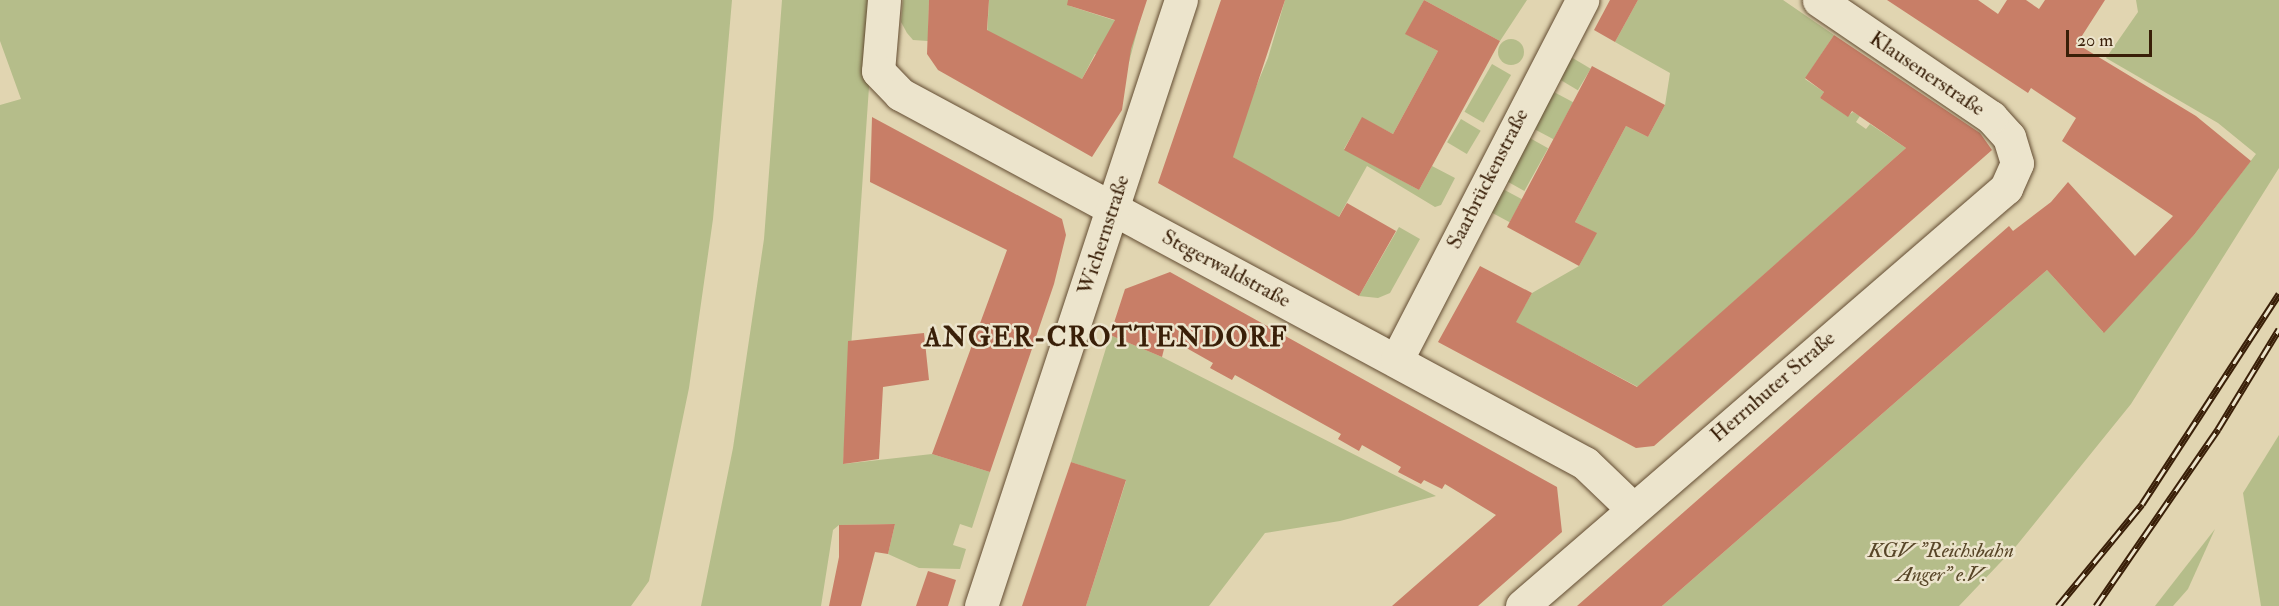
<!DOCTYPE html>
<meta charset="utf-8">
<style>
body{margin:0}
#map{position:relative;width:2279px;height:606px;overflow:hidden;background:#e1d5b1;font-family:"IM FELL Double Pica",serif}
div>[style]{position:absolute}
.green>*{inset:0;background:#b5bd8a;transform-origin:0 0}
.round{border-radius:50%}
.building>*{inset:0;background:#c87e67}
.roads{filter:drop-shadow(0 0 2px #634c32) drop-shadow(0 0 2px #634c32)}
.minor>*{height:33px;margin:-16.5px;padding:0 16.5px;transform-origin:16.5px;border-radius:16.5px;background:#ece4cc}
.rail>*{height:7px;margin-top:-3.5px;transform-origin:0;background:repeating-linear-gradient(90deg,#ece4cc 0 14px,#391f08 0 28px);box-sizing:border-box;border-block:2px solid #391f08}
span{translate:-50% -50%;white-space:nowrap;text-align:center;line-height:1.15;-webkit-text-stroke:5px #ece4cc;paint-order:stroke}
.street-label{font-size:21px;color:#391f08}
.park-label{font-size:21px;color:#584628;font-style:italic}
.district-label{font-size:27px;color:#391f08;font-weight:700;letter-spacing:1.5px}
.scale{position:absolute;left:2066px;top:30px;width:86px;height:27px;box-sizing:border-box;border:3px solid #391f08;border-top:0;padding-left:8px;font-size:18px;line-height:21px;white-space:nowrap;color:#391f08;-webkit-text-stroke:4px #ece4cc;paint-order:stroke}
</style>
<div id="map">
<div class="green">
<i style="clip-path:polygon(0 0,732px 0,713px 219px,689px 388px,649px 581px,631px 606px,0 606px,0 105px,21px 99px,0 41px)"></i>
<i style="clip-path:polygon(782px 0,875px 0,843px 464px,932px 454px,990px 472px,972px 528px,960px 524px,953px 545px,966px 549px,960px 569px,919px 568px,888px 554px,895px 524px,839px 525px,833px 530px,821px 606px,701px 606px,733px 448px,764px 239px)"></i>
<i style="clip-path:polygon(903px 0,929px 0,928px 41px,913px 40px,907px 33px,901px 22px)"></i>
<i style="clip-path:polygon(989px 0,1071px 0,1070px 6px,1138px 28px,1129px 62px,1095px 54px,1082px 79px,1055px 67px,987px 36px)"></i>
<i style="clip-path:polygon(1285px 0,1424px 0,1406px 34px,1438px 51px,1393px 134px,1362px 118px,1344px 149px,1419px 190px,1432px 166px,1455px 178px,1441px 205px,1435px 207px,1367px 166px,1337px 220px,1228px 154px,1268px 58px)"></i>
<i style="clip-path:polygon(1424px 0,1527px 0,1500px 41px)"></i>
<i style="clip-path:polygon(1638px 0,1783px 0,1834px 35px,1805px 79px,1824px 92px,1820px 98px,1847px 116px,1853px 112px,1860px 116px,1856px 122px,1866px 129px,1870px 124px,1906px 148px,1638px 387px,1515px 322px,1532px 293px,1579px 266px,1596px 233px,1575px 222px,1626px 126px,1648px 137px,1665px 105px,1670px 73px,1615px 42px)"></i>
<i style="clip-path:polygon(2136px 0,2279px 0,2279px 168px,2131px 404px,2017px 545px,1959px 606px,1662px 606px,2047px 270px,2103px 332px,2194px 235px,2256px 154px,2218px 123px,2106px 58px,2138px 12px)"></i>
<i class="round" style="left:1498px;top:39px;width:26px;height:26px"></i>
<i style="left:1571px;top:57px;width:23px;height:25px;rotate:31deg"></i>
<i style="left:1492px;top:64px;width:22px;height:55px;rotate:30deg"></i>
<i style="left:1552px;top:91px;width:24px;height:42px;rotate:28deg"></i>
<i style="left:1461px;top:119px;width:23px;height:27px;rotate:31deg"></i>
<i style="left:1528px;top:137px;width:23px;height:49px;rotate:29deg"></i>
<i style="left:1499px;top:187px;width:26px;height:26px;rotate:28deg"></i>
<i style="clip-path:polygon(1399px 227px,1420px 239px,1390px 293px,1378px 298px,1359px 296px)"></i>
<i style="clip-path:polygon(1110px 335px,1162px 357px,1436px 496px,1340px 521px,1265px 533px,1209px 606px,1086px 606px,1126px 481px,1071px 462px)"></i>
<i style="clip-path:polygon(2279px 435px,2279px 606px,2261px 606px,2243px 493px)"></i>
<i style="clip-path:polygon(2215px 529px,2188px 589px,2173px 606px,2155px 606px)"></i>
</div>
<div class="building">
<i style="clip-path:polygon(929px 0,989px 0,987px 30px,1082px 79px,1115px 20px,1067px 5px,1068px 0,1147px 0,1131px 49px,1122px 110px,1092px 157px,938px 70px,927px 54px)"></i>
<i style="clip-path:polygon(1221px 0,1285px 0,1233px 157px,1339px 217px,1347px 203px,1396px 231px,1359px 296px,1158px 183px)"></i>
<i style="clip-path:polygon(1424px 0,1500px 41px,1419px 190px,1344px 150px,1362px 117px,1393px 134px,1438px 51px,1405px 34px)"></i>
<i style="clip-path:polygon(1610px 0,1638px 0,1615px 42px,1594px 30px)"></i>
<i style="clip-path:polygon(1887px 0,1978px 0,1998px 14px,2007px 0,2026px 0,2039px 9px,2045px 0,2105px 0,2078px 42px,2082px 47px,2196px 116px,2251px 161px,2194px 235px,2104px 333px,2047px 270px,1662px 606px,1577px 606px,2009px 226px,2013px 231px,2051px 202px,2068px 182px,2135px 256px,2173px 216px,2062px 141px,2076px 118px,2031px 88px,2028px 93px)"></i>
<i style="clip-path:polygon(1834px 35px,1980px 133px,1992px 150px,1654px 446px,1636px 448px,1438px 342px,1480px 266px,1532px 293px,1516px 322px,1637px 387px,1906px 148px,1852px 111px,1848px 117px,1820px 98px,1824px 92px,1805px 78px)"></i>
<i style="clip-path:polygon(1592px 66px,1665px 105px,1648px 137px,1626px 126px,1575px 222px,1597px 233px,1579px 266px,1507px 227px)"></i>
<i style="clip-path:polygon(872px 117px,1062px 219px,1066px 235px,1054px 284px,990px 472px,932px 454px,1007px 250px,870px 182px)"></i>
<i style="clip-path:polygon(1170px 272px,1557px 487px,1562px 532px,1478px 606px,1392px 606px,1496px 515px,1445px 484px,1442px 489px,1424px 480px,1421px 484px,1398px 472px,1401px 467px,1362px 445px,1359px 451px,1338px 439px,1341px 434px,1235px 375px,1232px 380px,1210px 368px,1213px 363px,1167px 337px,1162px 357px,1110px 335px,1125px 289px)"></i>
<i style="clip-path:polygon(924px 333px,929px 380px,883px 387px,879px 459px,843px 464px,848px 341px)"></i>
<i style="clip-path:polygon(1071px 462px,1126px 480px,1086px 606px,1022px 606px)"></i>
<i style="clip-path:polygon(895px 524px,888px 554px,875px 552px,861px 606px,829px 606px,839px 557px,839px 525px)"></i>
<i style="clip-path:polygon(928px 571px,956px 580px,948px 606px,916px 606px)"></i>
</div>
<div class="roads">
<div class="minor">
<i style="left:884px;top:0;width:71px;rotate:94.8deg"></i>
<i style="left:878px;top:71px;width:32px;rotate:46deg"></i>
<i style="left:900px;top:94px;width:778px;rotate:28.31deg"></i>
<i style="left:1585px;top:463px;width:65px;rotate:43.8deg"></i>
<i style="left:1397px;top:359px;width:404px;rotate:-62.7deg"></i>
<i style="left:981px;top:606px;width:638px;rotate:-71.74deg"></i>
<i style="left:1522px;top:606px;width:640px;rotate:-40.82deg"></i>
<i style="left:2006px;top:188px;width:27px;rotate:-66deg"></i>
<i style="left:2017px;top:163px;width:27px;rotate:-107deg"></i>
<i style="left:2009px;top:137px;width:27px;rotate:-132deg"></i>
<i style="left:1991px;top:117px;width:208px;rotate:-145.8deg"></i>
</div>
</div>
<div class="rail">
<i style="left:2058px;top:606px;width:132px;rotate:-50.5deg"></i>
<i style="left:2142px;top:504px;width:251px;rotate:-56.9deg"></i>
<i style="left:2096px;top:606px;width:215px;rotate:-55.4deg"></i>
<i style="left:2218px;top:429px;width:117px;rotate:-58.6deg"></i>
</div>
<div class="street-label">
<span style="left:1927px;top:74px;rotate:34deg">Klausenerstraße</span>
<span style="left:1488px;top:179px;rotate:-63deg">Saarbrückenstraße</span>
<span style="left:1104px;top:235px;rotate:-72deg">Wichernstraße</span>
<span style="left:1226px;top:269px;rotate:28deg">Stegerwaldstraße</span>
<span style="left:1773px;top:387px;rotate:-41deg">Herrnhuter Straße</span>
</div>
<div class="park-label">
<span style="left:1941px;top:563px">KGV "Reichsbahn<br>Anger" e.V.</span>
</div>
<div class="district-label">
<span style="left:1106px;top:338px">ANGER-CROTTENDORF</span>
</div>
<div class="scale">20 m</div>
</div>
